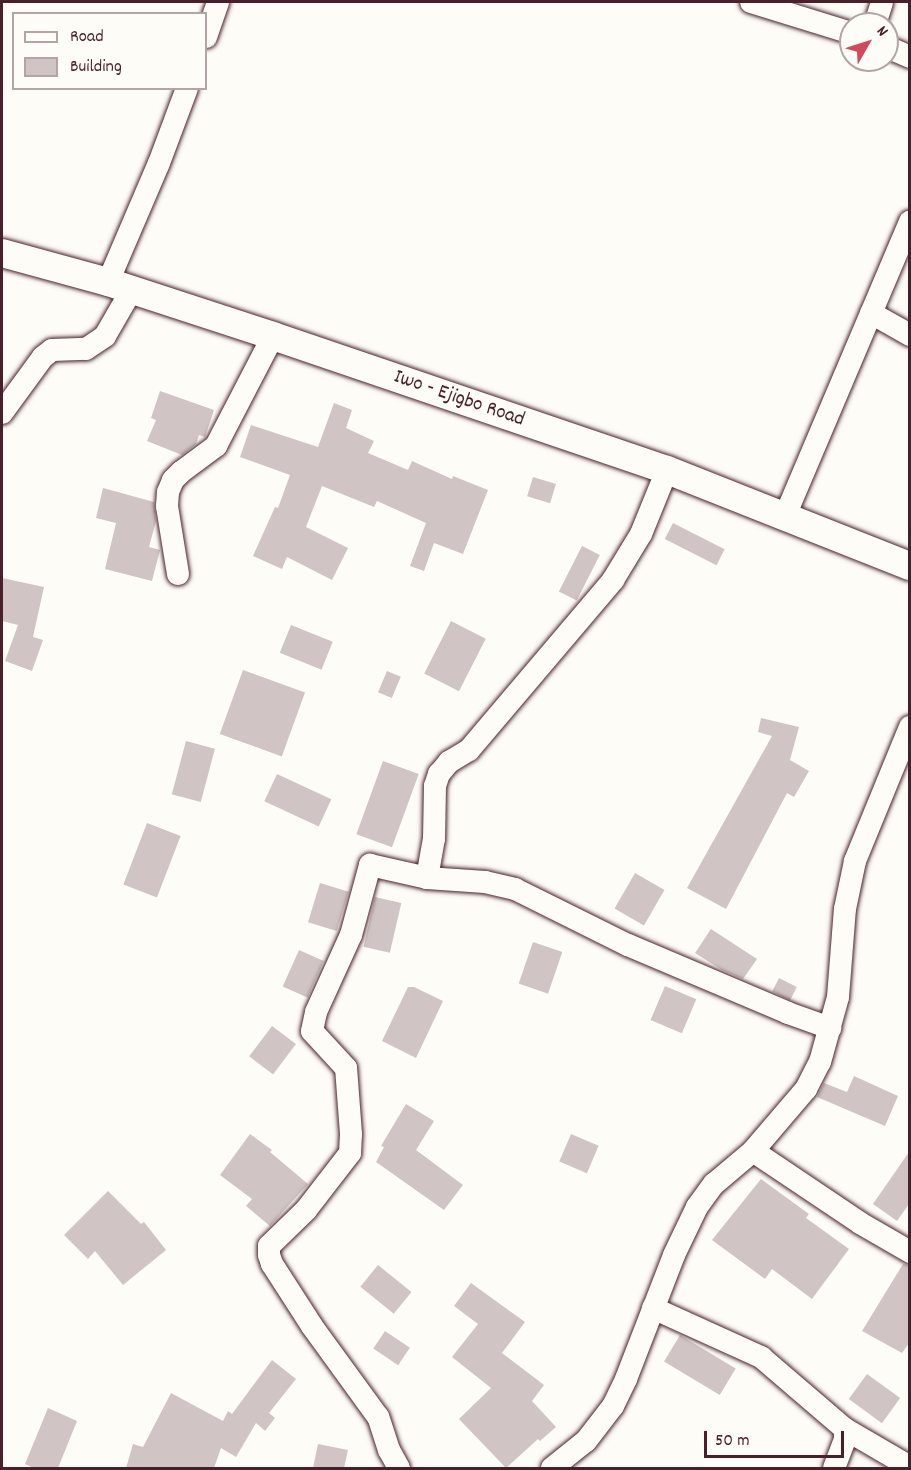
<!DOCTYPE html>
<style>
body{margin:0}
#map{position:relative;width:911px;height:1470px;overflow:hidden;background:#fdfcf7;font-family:Dekko,sans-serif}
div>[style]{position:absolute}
.building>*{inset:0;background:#d0c5c4;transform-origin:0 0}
.roads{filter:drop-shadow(0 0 2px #4a1f2b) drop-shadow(0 0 2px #4a1f2b)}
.minor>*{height:22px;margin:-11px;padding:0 11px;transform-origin:11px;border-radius:11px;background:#fdfcf7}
.major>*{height:28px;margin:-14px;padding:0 14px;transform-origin:14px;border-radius:14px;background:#fdfcf7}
span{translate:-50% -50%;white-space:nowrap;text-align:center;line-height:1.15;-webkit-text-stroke:5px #fdfcf7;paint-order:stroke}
.street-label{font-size:21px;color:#4a1f2b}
.frame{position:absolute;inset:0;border:3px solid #4a1f2b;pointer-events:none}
.legend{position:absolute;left:12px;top:12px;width:195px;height:78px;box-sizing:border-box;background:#fdfcf7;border:2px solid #b5a4a5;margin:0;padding:8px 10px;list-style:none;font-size:18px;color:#4a1f2b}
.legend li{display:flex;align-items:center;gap:12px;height:30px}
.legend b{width:30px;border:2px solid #b5a4a5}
.north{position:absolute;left:839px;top:12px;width:60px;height:60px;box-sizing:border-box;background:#fdfcf7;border:2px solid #b5a4a5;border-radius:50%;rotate:51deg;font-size:16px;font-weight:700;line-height:24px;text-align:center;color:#4a1f2b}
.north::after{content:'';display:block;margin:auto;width:21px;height:27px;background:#d1495b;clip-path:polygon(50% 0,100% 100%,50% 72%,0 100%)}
.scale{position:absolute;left:704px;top:1431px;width:140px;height:27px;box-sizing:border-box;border:3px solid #4a1f2b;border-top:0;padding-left:8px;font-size:18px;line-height:21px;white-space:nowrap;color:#4a1f2b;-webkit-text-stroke:4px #fdfcf7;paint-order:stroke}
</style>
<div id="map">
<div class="building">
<i style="clip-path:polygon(160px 391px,214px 410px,205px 437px,199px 435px,196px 444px,182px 455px,147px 441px,156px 420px,151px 418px)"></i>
<i style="clip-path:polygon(334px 403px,352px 410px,346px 428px,374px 441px,368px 453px,408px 470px,412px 461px,452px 479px,453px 476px,488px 490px,463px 554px,434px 543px,424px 571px,410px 566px,426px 523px,377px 501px,374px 507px,322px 486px,306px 527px,348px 548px,332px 580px,287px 557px,282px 569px,253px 556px,275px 507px,278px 508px,290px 475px,240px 457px,251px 425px,318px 447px)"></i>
<i style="left:533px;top:477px;width:24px;height:20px;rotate:17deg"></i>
<i style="clip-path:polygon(103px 488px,154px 502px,156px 521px,149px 547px,160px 550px,152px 581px,105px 569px,116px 523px,96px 518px)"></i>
<i style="left:673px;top:523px;width:58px;height:18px;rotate:27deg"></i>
<i style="left:582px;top:546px;width:20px;height:51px;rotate:27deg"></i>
<i style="clip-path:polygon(2px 578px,44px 587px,33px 637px,43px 640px,32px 671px,5px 661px,18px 625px,2px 621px)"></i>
<i style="left:451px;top:621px;width:39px;height:59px;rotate:27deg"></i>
<i style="left:291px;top:625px;width:45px;height:30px;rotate:22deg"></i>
<i style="left:243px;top:670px;width:66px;height:68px;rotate:20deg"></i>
<i style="left:387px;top:671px;width:15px;height:23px;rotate:23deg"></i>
<i style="clip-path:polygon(761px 718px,799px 727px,790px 760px,809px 771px,794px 797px,787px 793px,726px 909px,687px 888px,772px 736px,758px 732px)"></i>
<i style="left:186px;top:741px;width:30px;height:55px;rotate:15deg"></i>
<i style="left:383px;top:761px;width:38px;height:78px;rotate:20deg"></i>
<i style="left:277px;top:774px;width:60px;height:30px;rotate:25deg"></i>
<i style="left:147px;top:823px;width:36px;height:66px;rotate:21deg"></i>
<i style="left:635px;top:873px;width:34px;height:41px;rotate:30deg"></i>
<i style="left:320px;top:883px;width:30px;height:41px;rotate:17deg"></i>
<i style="left:375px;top:897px;width:27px;height:51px;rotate:13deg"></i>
<i style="clip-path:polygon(711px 929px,757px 959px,743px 979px,722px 970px,695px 953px)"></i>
<i style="left:533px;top:942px;width:31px;height:44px;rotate:19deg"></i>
<i style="left:299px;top:950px;width:27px;height:40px;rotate:24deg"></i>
<i style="left:779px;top:978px;width:20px;height:15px;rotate:27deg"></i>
<i style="left:665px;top:986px;width:34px;height:37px;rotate:23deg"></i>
<i style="clip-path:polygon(408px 987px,414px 987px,443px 1001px,416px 1058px,382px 1041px)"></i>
<i style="left:272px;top:1026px;width:30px;height:38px;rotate:37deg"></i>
<i style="clip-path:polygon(854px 1076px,898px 1096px,885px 1126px,817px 1097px,824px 1083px,847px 1092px)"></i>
<i style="clip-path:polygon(406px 1104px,434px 1121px,416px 1150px,463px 1185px,444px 1210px,376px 1162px,384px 1147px,381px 1146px)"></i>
<i style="clip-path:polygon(250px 1134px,272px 1150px,270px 1152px,308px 1184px,270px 1226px,246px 1206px,252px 1199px,220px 1175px)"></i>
<i style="left:571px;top:1134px;width:30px;height:30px;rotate:23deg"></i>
<i style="clip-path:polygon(909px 1152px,909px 1204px,897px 1221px,873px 1204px)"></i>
<i style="clip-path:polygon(761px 1179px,809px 1214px,806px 1218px,849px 1249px,812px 1299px,772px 1269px,765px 1279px,712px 1240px)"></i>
<i style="clip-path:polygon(108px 1191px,141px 1224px,144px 1222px,166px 1250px,123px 1285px,95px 1251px,88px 1259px,64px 1235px)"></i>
<i style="clip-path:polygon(903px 1264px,909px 1265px,909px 1343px,902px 1353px,862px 1331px)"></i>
<i style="left:378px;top:1265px;width:43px;height:28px;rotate:39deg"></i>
<i style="clip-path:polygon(471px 1283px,525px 1322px,502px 1353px,544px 1385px,532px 1401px,556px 1427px,540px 1441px,538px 1439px,506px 1468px,459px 1419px,491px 1388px,452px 1357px,478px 1324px,454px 1306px)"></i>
<i style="left:385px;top:1331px;width:30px;height:21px;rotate:34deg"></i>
<i style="left:680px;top:1335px;width:65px;height:31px;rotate:31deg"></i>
<i style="clip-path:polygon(272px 1360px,296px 1379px,269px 1413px,275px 1418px,265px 1431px,256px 1423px,236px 1457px,221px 1448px,214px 1468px,126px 1468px,133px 1444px,143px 1447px,171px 1393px,223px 1421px,228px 1411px,232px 1414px)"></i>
<i style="left:867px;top:1374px;width:41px;height:31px;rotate:36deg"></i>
<i style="clip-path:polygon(48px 1408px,77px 1421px,58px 1468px,34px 1468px,25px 1464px)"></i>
<i style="clip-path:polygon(318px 1444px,348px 1450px,344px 1468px,313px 1468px)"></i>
</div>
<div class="roads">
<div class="minor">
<i style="left:751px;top:2px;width:105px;rotate:17.2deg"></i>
<i style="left:875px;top:24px;width:23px;rotate:-72deg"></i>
<i style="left:206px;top:37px;width:37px;rotate:-71deg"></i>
<i style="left:887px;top:47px;width:25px;rotate:23deg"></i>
<i style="left:108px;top:282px;width:129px;rotate:-66.8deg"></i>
<i style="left:159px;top:163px;width:80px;rotate:-69.5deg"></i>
<i style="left:871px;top:313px;width:45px;rotate:29.4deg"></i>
<i style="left:2px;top:413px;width:69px;rotate:-53.8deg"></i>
<i style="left:43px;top:357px;width:11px;rotate:-38deg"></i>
<i style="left:52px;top:350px;width:34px;rotate:-2deg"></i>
<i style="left:86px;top:349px;width:23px;rotate:-34deg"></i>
<i style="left:105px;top:336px;width:52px;rotate:-60deg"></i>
<i style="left:785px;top:516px;width:320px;rotate:-67deg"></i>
<i style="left:178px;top:574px;width:69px;rotate:-99.2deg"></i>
<i style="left:167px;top:506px;width:14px;rotate:-86deg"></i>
<i style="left:168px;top:492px;width:13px;rotate:-67deg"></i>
<i style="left:173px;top:480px;width:11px;rotate:-45deg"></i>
<i style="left:181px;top:472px;width:44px;rotate:-36.6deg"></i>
<i style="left:216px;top:446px;width:124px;rotate:-62.6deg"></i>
<i style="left:427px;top:878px;width:40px;rotate:-80deg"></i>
<i style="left:434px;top:839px;width:53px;rotate:-88.9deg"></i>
<i style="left:435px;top:786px;width:13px;rotate:-72deg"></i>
<i style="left:439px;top:774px;width:16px;rotate:-50deg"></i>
<i style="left:449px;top:762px;width:23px;rotate:-31deg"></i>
<i style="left:469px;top:750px;width:223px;rotate:-49.7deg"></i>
<i style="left:613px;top:580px;width:54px;rotate:-58.7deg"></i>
<i style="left:641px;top:534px;width:69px;rotate:-67.9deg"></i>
<i style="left:753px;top:1151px;width:129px;rotate:33.9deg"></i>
<i style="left:860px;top:1223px;width:58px;rotate:30.1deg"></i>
<i style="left:653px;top:1308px;width:119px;rotate:24.4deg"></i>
<i style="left:761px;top:1357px;width:111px;rotate:40.6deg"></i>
<i style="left:845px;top:1429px;width:75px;rotate:30.3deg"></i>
<i style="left:399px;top:1468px;width:21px;rotate:-119deg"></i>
<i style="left:389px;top:1450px;width:35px;rotate:-108deg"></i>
<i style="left:378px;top:1417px;width:112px;rotate:-126deg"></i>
<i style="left:312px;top:1326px;width:74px;rotate:-122.8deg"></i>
<i style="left:272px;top:1264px;width:9px;rotate:-108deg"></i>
<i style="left:269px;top:1255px;width:9px;rotate:-90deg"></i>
<i style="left:269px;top:1246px;width:52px;rotate:-44.2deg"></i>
<i style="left:306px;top:1210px;width:72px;rotate:-52.3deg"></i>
<i style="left:350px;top:1153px;width:19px;rotate:-87deg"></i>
<i style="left:351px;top:1134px;width:66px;rotate:-94.3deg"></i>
<i style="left:346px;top:1068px;width:50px;rotate:-132.6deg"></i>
<i style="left:312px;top:1031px;width:19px;rotate:-78deg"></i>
<i style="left:316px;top:1012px;width:85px;rotate:-65.6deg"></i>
<i style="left:351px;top:935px;width:73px;rotate:-74.8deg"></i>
<i style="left:370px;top:865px;width:58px;rotate:12.8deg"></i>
<i style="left:427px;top:878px;width:58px;rotate:3.9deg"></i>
<i style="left:485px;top:882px;width:31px;rotate:13deg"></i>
<i style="left:515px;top:889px;width:126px;rotate:26.4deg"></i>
<i style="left:628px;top:945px;width:174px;rotate:23deg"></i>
<i style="left:788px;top:1013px;width:45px;rotate:19.7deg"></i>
<i style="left:552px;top:1468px;width:43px;rotate:-38.5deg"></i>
<i style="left:586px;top:1441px;width:44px;rotate:-52.4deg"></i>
<i style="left:613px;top:1406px;width:30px;rotate:-64deg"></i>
<i style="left:626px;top:1379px;width:133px;rotate:-68.8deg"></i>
<i style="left:674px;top:1255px;width:53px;rotate:-64.4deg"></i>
<i style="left:697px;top:1207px;width:29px;rotate:-54deg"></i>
<i style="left:714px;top:1184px;width:51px;rotate:-40.2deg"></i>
<i style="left:753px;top:1151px;width:82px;rotate:-49.5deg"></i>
<i style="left:806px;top:1089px;width:30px;rotate:-63deg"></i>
<i style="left:820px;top:1062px;width:67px;rotate:-74.5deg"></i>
<i style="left:838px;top:997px;width:88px;rotate:-85.5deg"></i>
<i style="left:845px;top:909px;width:49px;rotate:-78.2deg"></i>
<i style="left:855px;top:861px;width:145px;rotate:-67.7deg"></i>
<i style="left:834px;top:1468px;width:30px;rotate:-69deg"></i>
<i style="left:845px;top:1440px;width:11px;rotate:-90deg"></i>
</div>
<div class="major">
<i style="left:2px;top:253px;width:110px;rotate:15.3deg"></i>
<i style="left:108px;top:282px;width:174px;rotate:18.1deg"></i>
<i style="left:273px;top:336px;width:416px;rotate:18.8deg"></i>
<i style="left:667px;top:470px;width:261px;rotate:21.6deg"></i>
</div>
</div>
<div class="street-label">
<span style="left:459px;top:399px;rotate:19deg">Iwo - Ejigbo Road</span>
</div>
<div class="frame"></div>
<ul class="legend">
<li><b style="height:8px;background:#fdfcf7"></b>Road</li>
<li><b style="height:16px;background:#d0c5c4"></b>Building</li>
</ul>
<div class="north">N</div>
<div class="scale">50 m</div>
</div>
